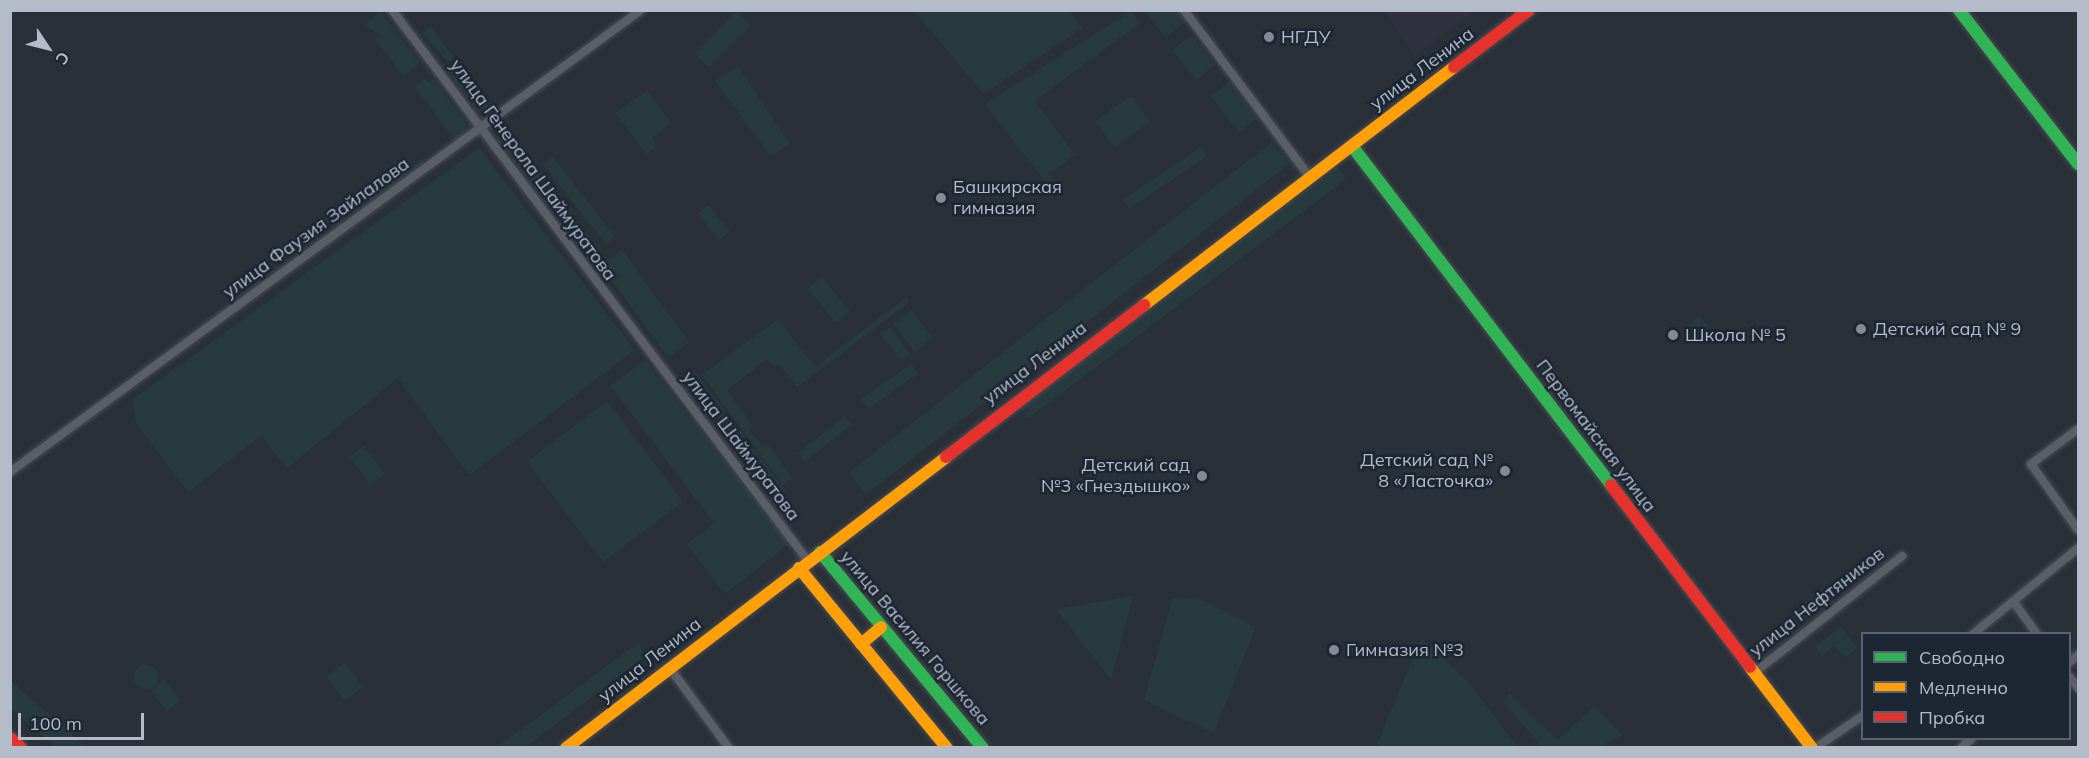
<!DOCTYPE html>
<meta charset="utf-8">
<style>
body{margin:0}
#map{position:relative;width:2089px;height:758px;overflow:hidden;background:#2a3038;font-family:Mulish,sans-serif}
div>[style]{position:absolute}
.medical>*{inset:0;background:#31303e}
.green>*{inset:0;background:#273a3e;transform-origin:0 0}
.round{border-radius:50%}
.roads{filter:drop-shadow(0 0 2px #484c53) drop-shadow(0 0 2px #484c53)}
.street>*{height:8px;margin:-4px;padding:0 4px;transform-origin:4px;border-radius:4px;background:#5a5e66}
.fast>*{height:12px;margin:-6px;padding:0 6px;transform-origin:6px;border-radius:6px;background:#30b455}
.slow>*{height:12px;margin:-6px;padding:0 6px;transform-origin:6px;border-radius:6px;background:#ff9f0a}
.jam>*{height:12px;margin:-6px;padding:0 6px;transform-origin:6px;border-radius:6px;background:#e5322d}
.dots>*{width:16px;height:16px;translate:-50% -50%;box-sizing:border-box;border:3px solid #1d2633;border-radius:50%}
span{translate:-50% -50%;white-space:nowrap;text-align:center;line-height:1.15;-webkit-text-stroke:5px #1d2633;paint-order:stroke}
.poi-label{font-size:18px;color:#b4bcc9}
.left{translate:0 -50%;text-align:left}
.right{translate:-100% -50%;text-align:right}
.street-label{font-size:18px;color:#b4bcc9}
.frame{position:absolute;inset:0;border:12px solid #b4bcc9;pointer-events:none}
.legend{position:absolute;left:1861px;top:632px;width:210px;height:108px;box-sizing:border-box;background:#1d2633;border:2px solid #59626f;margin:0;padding:8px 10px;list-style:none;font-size:18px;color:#b4bcc9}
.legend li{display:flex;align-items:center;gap:12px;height:30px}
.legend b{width:30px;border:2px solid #59626f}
.north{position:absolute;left:18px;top:18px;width:60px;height:60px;-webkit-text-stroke:4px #1d2633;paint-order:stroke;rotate:125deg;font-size:16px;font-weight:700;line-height:24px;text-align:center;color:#b4bcc9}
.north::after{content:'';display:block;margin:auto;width:21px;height:27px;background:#b4bcc9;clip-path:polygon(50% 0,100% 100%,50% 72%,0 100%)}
.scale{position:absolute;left:18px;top:713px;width:126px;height:27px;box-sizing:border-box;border:3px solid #b4bcc9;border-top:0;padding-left:8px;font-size:18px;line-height:21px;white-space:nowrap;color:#b4bcc9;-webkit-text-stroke:4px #1d2633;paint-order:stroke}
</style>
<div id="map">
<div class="medical">
<i style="clip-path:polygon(1385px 11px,1474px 11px,1415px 56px)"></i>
</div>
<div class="green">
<i style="left:737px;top:11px;width:20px;height:60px;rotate:45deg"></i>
<i style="clip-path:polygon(915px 11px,1069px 11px,1082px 28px,983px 94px)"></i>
<i style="clip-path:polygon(1131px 11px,1140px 23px,1035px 101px,1075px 155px,1049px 174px,1062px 193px,1057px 197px,985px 104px)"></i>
<i style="clip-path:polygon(1146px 11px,1181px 11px,1188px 20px,1165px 37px)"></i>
<i style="clip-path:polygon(378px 13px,383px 14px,420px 63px,403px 76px,375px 39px,379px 35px,366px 25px)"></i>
<i style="clip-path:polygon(430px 26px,454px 58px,448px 62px,422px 33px)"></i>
<i style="left:1191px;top:35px;width:38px;height:24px;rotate:51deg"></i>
<i style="left:457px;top:61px;width:56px;height:13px;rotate:53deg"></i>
<i style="clip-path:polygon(738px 66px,790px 144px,771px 156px,715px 81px)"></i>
<i style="clip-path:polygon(425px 79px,428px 83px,433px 79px,466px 122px,466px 131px,455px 140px,415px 87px)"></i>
<i style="left:1229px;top:82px;width:46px;height:23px;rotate:52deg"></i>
<i style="clip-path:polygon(647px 91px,671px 123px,652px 138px,657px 146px,646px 154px,615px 113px)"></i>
<i style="left:1131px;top:96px;width:32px;height:44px;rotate:54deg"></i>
<i style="clip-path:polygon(504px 125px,600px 250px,591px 256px,585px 255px,496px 136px)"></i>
<i style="left:1272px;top:142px;width:28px;height:537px;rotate:52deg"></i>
<i style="left:1201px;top:147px;width:11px;height:94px;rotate:56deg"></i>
<i style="clip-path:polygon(479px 148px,635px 350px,469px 475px,398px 378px,287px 468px,261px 436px,188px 492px,136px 423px,132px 400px)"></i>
<i style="left:553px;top:157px;width:101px;height:12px;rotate:52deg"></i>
<i style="clip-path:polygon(421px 159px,424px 162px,364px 208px,359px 198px,367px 192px,371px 197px)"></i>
<i style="left:1337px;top:167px;width:15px;height:398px;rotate:53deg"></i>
<i style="left:709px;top:205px;width:34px;height:14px;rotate:52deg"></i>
<i style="left:622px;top:250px;width:114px;height:26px;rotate:54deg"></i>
<i style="left:822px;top:277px;width:44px;height:18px;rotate:51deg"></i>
<i style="clip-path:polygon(907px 297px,908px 303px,797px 387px,779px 364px,774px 367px,767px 359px,727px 390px,753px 426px,749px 429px,763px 447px,767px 444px,792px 477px,783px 485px,702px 375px,778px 319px,815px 367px)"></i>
<i style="left:912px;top:310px;width:35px;height:23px;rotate:53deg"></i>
<i style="left:1700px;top:316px;width:25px;height:15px;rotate:53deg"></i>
<i style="left:889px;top:327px;width:34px;height:11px;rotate:52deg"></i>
<i style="clip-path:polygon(645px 360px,789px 544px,725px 594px,687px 544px,714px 523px,611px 386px)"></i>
<i style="left:911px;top:364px;width:12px;height:61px;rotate:55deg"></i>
<i style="left:694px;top:370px;width:154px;height:10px;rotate:53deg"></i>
<i style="left:607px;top:401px;width:126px;height:100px;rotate:53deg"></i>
<i style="left:845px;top:416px;width:11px;height:60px;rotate:52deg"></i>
<i style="left:364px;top:446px;width:35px;height:18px;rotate:53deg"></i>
<i style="clip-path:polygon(1133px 596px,1111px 680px,1056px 609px)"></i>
<i style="clip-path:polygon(1197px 597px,1256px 627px,1214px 733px,1144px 700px,1172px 599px)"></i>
<i style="clip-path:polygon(1841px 627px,1857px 648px,1845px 658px,1835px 646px,1822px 656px,1815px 647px)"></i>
<i style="clip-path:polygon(1421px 638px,1469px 683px,1518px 747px,1376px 747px)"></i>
<i style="clip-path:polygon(638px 643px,646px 656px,526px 747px,497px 747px)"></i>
<i style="left:345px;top:663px;width:30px;height:23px;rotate:53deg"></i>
<i class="round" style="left:134px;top:665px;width:24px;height:24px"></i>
<i style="left:164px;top:680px;width:26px;height:17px;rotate:51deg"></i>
<i style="clip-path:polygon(10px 681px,11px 681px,86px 747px,56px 747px,11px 709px)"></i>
<i style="clip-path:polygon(1509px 693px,1557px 740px,1595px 706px,1622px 735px,1600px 747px,1542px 747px,1503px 702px)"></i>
</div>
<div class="roads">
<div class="street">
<i style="left:392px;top:10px;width:690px;rotate:52.95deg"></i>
<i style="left:1184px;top:10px;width:209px;rotate:53deg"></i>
<i style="left:2078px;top:429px;width:59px;rotate:143.3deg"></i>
<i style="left:2031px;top:464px;width:81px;rotate:54.5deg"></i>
<i style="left:10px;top:472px;width:782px;rotate:-36.21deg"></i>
<i style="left:2013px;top:601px;width:41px;rotate:54deg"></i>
<i style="left:1973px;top:634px;width:136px;rotate:-39.3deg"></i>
<i style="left:2070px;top:662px;width:11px;rotate:-41deg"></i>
<i style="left:669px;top:667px;width:101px;rotate:53.5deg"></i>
<i style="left:1754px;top:673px;width:189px;rotate:-38.3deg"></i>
<i style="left:2070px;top:677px;width:14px;rotate:54deg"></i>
<i style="left:1815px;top:748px;width:57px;rotate:-34.2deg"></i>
<i style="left:1961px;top:748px;width:15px;rotate:-42deg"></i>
</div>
<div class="fast">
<i style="left:1959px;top:10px;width:195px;rotate:52.3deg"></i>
<i style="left:1352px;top:146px;width:427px;rotate:52.6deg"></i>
<i style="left:820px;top:552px;width:255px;rotate:50.3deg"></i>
</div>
<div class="slow">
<i style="left:1144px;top:305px;width:391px;rotate:-37.5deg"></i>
<i style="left:799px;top:568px;width:233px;rotate:50.6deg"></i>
<i style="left:861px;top:644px;width:26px;rotate:-40deg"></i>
<i style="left:1750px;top:667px;width:102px;rotate:52.6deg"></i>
<i style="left:566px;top:748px;width:479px;rotate:-37.4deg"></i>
</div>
<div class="jam">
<i style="left:1454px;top:67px;width:94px;rotate:-37.2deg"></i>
<i style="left:946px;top:457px;width:250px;rotate:-37.5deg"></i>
<i style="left:1611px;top:485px;width:229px;rotate:52.6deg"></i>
<i style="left:10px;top:738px;width:15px;rotate:42deg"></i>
</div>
</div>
<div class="dots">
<i style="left:1269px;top:37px;background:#848b96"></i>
<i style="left:941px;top:198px;background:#848b96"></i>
<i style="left:1861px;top:329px;background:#848b96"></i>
<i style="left:1673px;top:335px;background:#848b96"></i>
<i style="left:1505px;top:471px;background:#848b96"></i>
<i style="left:1202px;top:476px;background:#848b96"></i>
<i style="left:1334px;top:650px;background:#848b96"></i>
</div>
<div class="poi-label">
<span class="left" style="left:1281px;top:37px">НГДУ</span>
<span class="left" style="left:953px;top:198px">Башкирская<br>гимназия</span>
<span class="left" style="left:1873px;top:329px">Детский сад № 9</span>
<span class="left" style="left:1685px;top:335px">Школа № 5</span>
<span class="right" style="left:1493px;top:471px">Детский сад №<br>8 «Ласточка»</span>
<span class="right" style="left:1190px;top:476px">Детский сад<br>№3 «Гнездышко»</span>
<span class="left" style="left:1346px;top:650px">Гимназия №3</span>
</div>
<div class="street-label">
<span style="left:1422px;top:69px;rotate:-37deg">улица Ленина</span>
<span style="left:533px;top:170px;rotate:54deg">улица Генерала Шаймуратова</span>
<span style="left:316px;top:228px;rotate:-36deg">улица Фаузия Зайлалова</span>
<span style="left:1035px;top:363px;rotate:-37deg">улица Ленина</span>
<span style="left:1596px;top:436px;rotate:53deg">Первомайская улица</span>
<span style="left:741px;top:446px;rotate:53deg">улица Шаймуратова</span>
<span style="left:1817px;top:602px;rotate:-38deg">улица Нефтяников</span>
<span style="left:915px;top:638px;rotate:50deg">улица Василия Горшкова</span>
<span style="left:650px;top:660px;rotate:-38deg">улица Ленина</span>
</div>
<div class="frame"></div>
<ul class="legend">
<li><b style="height:8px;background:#30b455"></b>Свободно</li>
<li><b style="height:8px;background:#ff9f0a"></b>Медленно</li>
<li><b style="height:8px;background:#e5322d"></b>Пробка</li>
</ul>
<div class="north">С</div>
<div class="scale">100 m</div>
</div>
